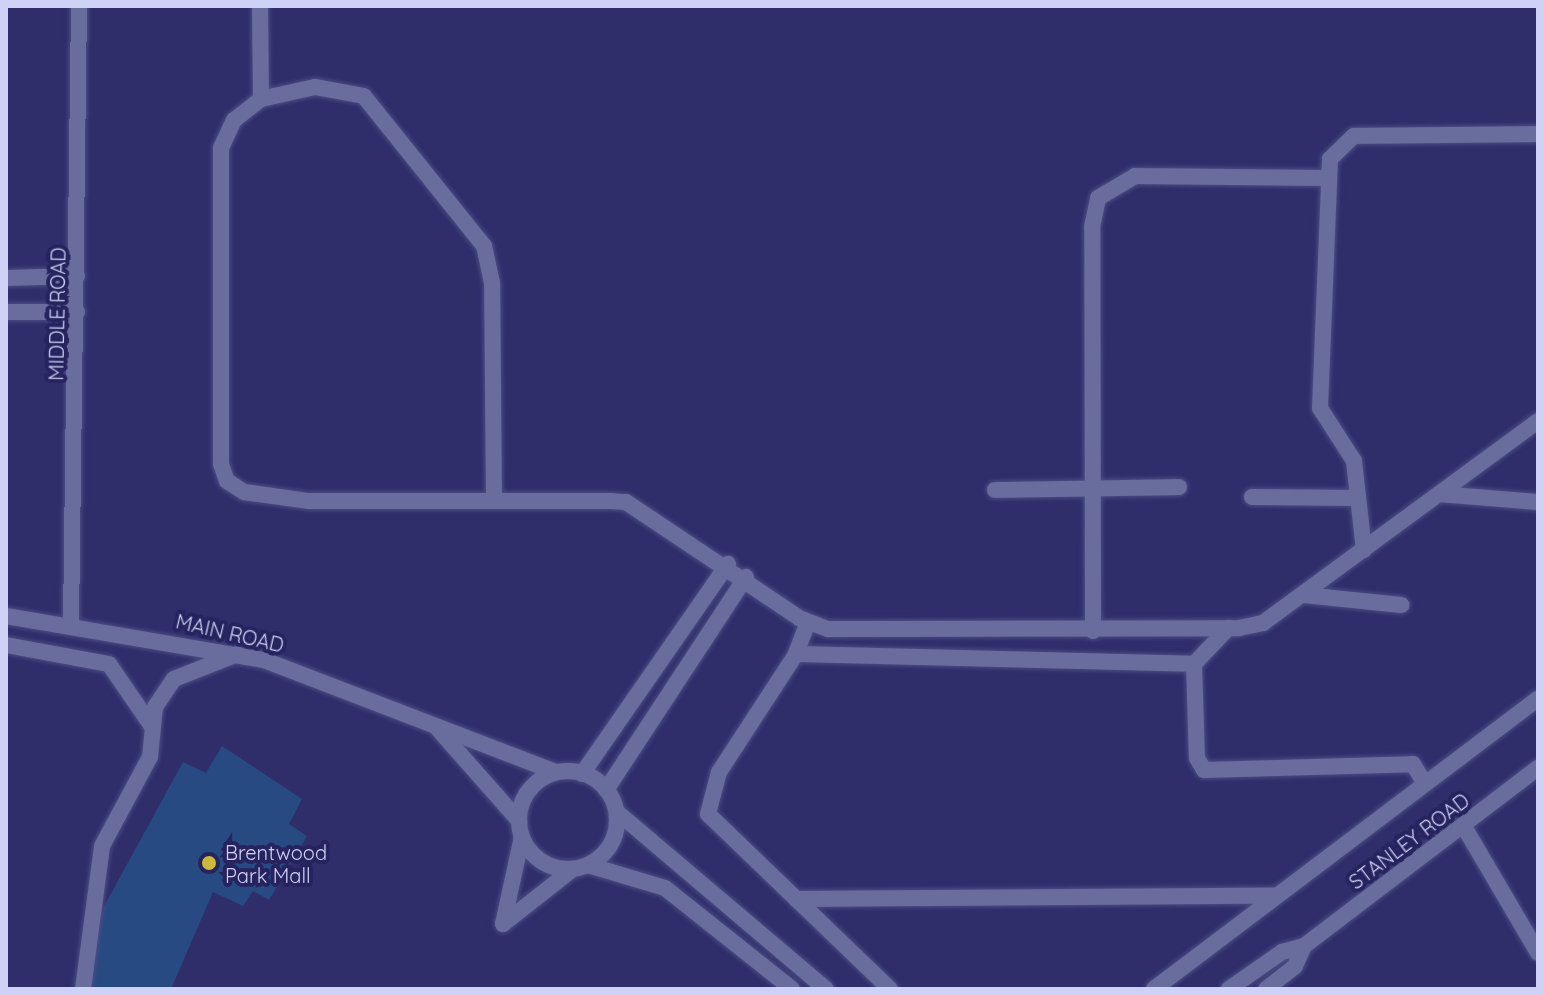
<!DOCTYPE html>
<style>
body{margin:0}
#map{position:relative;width:1544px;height:995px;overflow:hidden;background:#2f2e6b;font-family:Quicksand,sans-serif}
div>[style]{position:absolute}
.building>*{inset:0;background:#284a82}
.roads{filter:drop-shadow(0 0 2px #4c4c84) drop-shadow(0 0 2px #4c4c84)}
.lane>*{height:16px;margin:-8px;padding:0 8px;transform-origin:8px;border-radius:8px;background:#696d9d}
.street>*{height:16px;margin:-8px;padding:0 8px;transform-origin:8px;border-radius:8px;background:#696d9d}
.street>.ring{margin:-8px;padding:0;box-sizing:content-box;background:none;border:16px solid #696d9d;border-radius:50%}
.dots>*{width:22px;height:22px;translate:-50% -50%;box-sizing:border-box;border:4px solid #26235f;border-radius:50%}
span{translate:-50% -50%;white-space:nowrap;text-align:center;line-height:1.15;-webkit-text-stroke:8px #26235f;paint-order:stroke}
.street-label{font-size:20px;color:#ced2f7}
.poi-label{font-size:20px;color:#ced2f7}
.left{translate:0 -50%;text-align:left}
.frame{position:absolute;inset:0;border:8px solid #ced2f7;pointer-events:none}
</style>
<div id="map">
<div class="building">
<i style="clip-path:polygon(222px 746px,302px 799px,289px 824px,307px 836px,269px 900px,253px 891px,243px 906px,213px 892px,171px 989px,87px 989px,96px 921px,183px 762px,206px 773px)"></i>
</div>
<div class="roads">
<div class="lane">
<i style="left:6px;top:278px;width:71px;rotate:-1.6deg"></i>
<i style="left:6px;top:312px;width:71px"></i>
<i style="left:6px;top:645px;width:105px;rotate:10.5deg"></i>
<i style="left:109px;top:664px;width:74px;rotate:55.5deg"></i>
<i style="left:1463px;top:825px;width:148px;rotate:59.6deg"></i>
<i style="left:503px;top:924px;width:89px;rotate:-77.7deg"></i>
<i style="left:503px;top:924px;width:89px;rotate:-38.2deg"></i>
<i style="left:83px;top:989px;width:144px;rotate:-82.4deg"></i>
<i style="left:102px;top:846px;width:101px;rotate:-61.7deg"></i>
<i style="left:150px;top:757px;width:50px;rotate:-84.3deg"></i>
<i style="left:155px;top:707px;width:34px;rotate:-56deg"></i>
<i style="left:174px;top:679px;width:68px;rotate:-21.6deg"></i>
</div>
<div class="street">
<i style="left:260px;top:6px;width:93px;rotate:89.4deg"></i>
<i style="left:995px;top:490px;width:184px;rotate:-0.9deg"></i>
<i style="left:1439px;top:494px;width:99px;rotate:4.6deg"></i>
<i style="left:1252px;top:497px;width:106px;rotate:0.5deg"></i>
<i style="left:494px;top:501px;width:218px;rotate:-90.5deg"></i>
<i style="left:492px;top:283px;width:38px;rotate:-102deg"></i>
<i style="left:484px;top:246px;width:192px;rotate:-128.7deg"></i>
<i style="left:364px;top:96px;width:50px;rotate:-169.6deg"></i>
<i style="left:315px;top:87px;width:55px;rotate:167.5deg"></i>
<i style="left:261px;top:99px;width:34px;rotate:142deg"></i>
<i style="left:234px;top:120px;width:31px;rotate:115deg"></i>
<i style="left:221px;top:148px;width:316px;rotate:90deg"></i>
<i style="left:221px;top:464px;width:18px;rotate:71deg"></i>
<i style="left:227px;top:481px;width:20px;rotate:33deg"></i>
<i style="left:244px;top:492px;width:66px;rotate:7.9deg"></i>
<i style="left:309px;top:501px;width:301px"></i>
<i style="left:610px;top:501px;width:16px;rotate:4deg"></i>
<i style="left:626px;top:502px;width:208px;rotate:33.8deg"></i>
<i style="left:799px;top:618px;width:31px;rotate:21deg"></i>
<i style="left:828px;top:629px;width:411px;rotate:-0.1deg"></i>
<i style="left:1239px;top:628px;width:25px;rotate:-12deg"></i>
<i style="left:1263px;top:623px;width:341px;rotate:-36.3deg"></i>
<i style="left:1364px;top:550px;width:90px;rotate:-96.4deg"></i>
<i style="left:1354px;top:461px;width:63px;rotate:-122.7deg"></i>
<i style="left:1320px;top:408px;width:249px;rotate:-87.7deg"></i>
<i style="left:1330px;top:159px;width:33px;rotate:-44deg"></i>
<i style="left:1354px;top:136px;width:184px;rotate:-0.6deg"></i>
<i style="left:1304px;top:595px;width:98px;rotate:5.9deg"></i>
<i style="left:6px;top:616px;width:262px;rotate:9.7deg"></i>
<i style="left:264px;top:660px;width:313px;rotate:21deg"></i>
<i style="left:808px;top:622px;width:34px;rotate:111deg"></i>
<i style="left:796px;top:654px;width:141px;rotate:123.1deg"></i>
<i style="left:719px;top:772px;width:43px;rotate:104.7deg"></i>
<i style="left:708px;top:814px;width:252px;rotate:43.9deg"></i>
<i style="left:71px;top:624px;width:618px;rotate:-89.26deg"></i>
<i style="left:1093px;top:631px;width:404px;rotate:-90.1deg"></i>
<i style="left:1092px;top:227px;width:30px;rotate:-78deg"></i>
<i style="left:1098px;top:198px;width:43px;rotate:-30.7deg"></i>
<i style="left:1135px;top:176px;width:189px;rotate:0.6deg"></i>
<i style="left:796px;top:654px;width:398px;rotate:1.4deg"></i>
<i style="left:1194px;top:664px;width:50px;rotate:-46.6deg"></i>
<i style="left:1194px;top:664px;width:94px;rotate:88.2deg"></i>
<i style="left:1197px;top:758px;width:14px;rotate:60deg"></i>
<i style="left:1204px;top:770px;width:209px;rotate:-1.6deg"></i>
<i style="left:1413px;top:764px;width:23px;rotate:59deg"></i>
<i style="left:438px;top:729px;width:123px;rotate:48.6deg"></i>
<i class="ring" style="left:519px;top:771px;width:82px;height:82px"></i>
<i style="left:582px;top:774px;width:256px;rotate:-55.2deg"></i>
<i style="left:606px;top:790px;width:255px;rotate:-56.7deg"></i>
<i style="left:617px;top:812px;width:274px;rotate:40.3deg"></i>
<i style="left:588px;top:865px;width:80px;rotate:16.6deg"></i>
<i style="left:665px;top:888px;width:162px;rotate:38.5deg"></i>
<i style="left:796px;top:899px;width:481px;rotate:-0.4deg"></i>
<i style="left:1154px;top:989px;width:481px;rotate:-37.1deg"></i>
<i style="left:1229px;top:989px;width:65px;rotate:-34.9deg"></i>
<i style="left:1282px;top:952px;width:23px;rotate:-15deg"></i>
<i style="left:1304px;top:946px;width:294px;rotate:-37.3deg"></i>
<i style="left:1266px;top:989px;width:37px;rotate:-38deg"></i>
<i style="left:1295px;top:966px;width:22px;rotate:-66deg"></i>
</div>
</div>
<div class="dots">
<i style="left:209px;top:863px;background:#cdb938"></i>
</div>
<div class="street-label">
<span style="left:57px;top:314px;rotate:-89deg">MIDDLE ROAD</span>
<span style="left:230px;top:633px;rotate:13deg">MAIN ROAD</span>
<span style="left:1409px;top:841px;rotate:-37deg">STANLEY ROAD</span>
</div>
<div class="poi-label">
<span class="left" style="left:225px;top:864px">Brentwood<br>Park Mall</span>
</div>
<div class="frame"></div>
</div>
